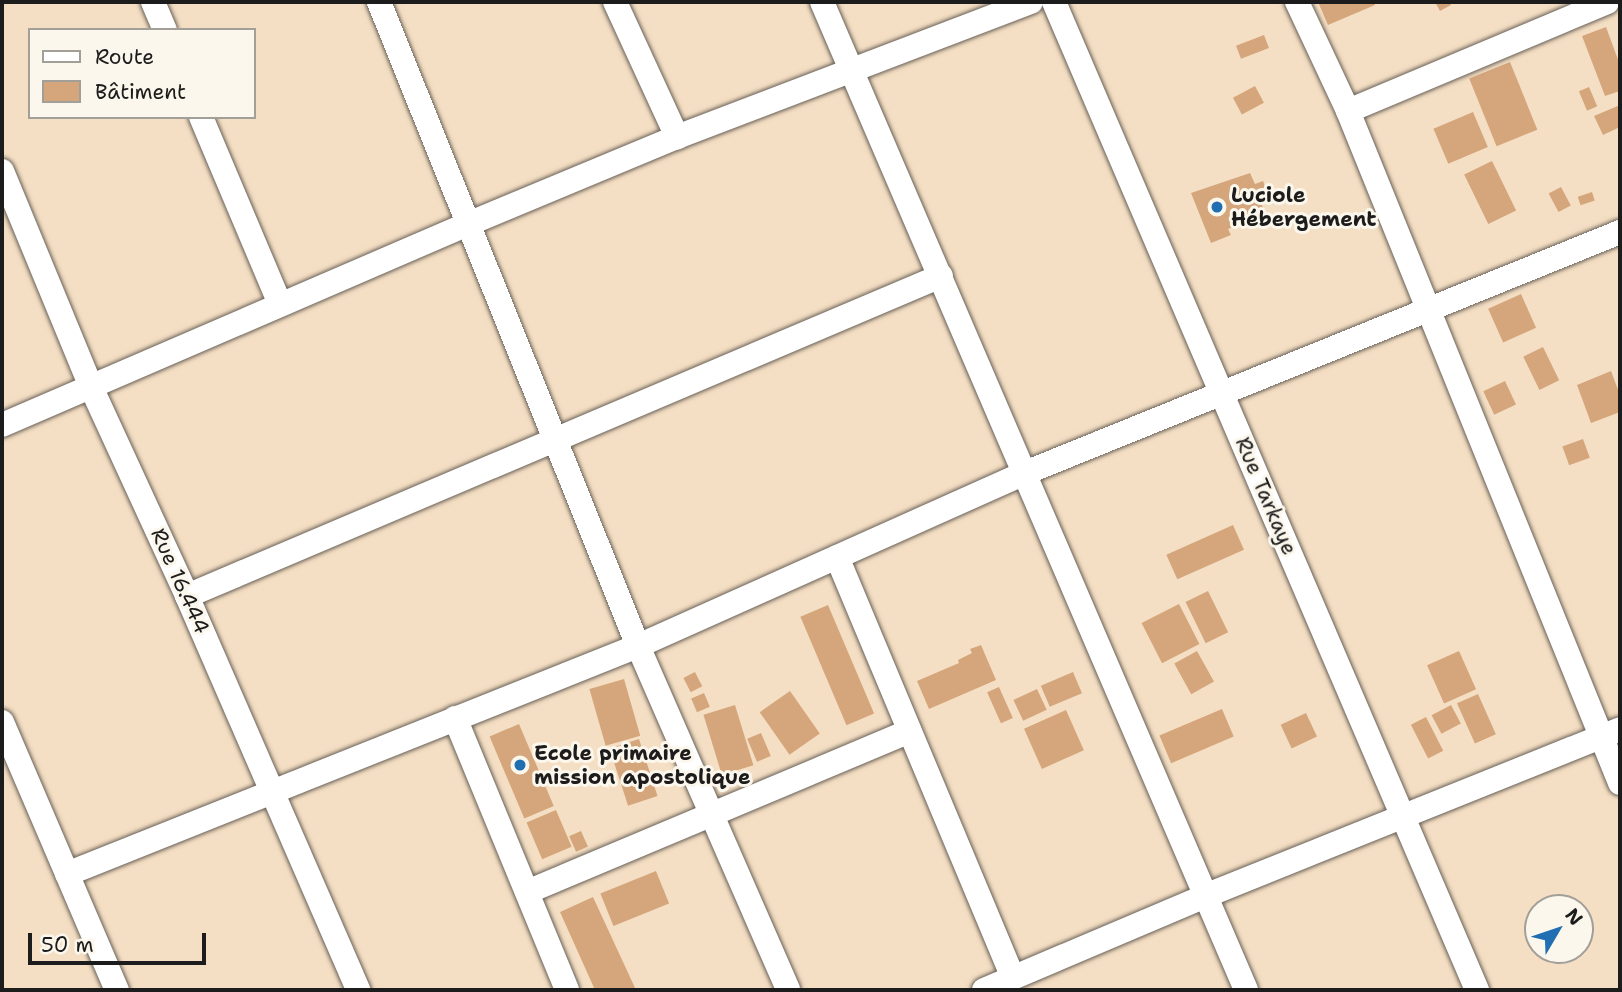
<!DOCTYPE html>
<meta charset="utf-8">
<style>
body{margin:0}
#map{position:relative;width:1622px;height:992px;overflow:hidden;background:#f5dfc4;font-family:"Shantell Sans",sans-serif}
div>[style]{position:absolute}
.building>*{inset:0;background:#d5a67c;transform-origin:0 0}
.roads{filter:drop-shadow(0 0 2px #686057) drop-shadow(0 0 2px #686057)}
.minor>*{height:24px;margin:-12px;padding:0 12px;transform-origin:12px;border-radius:12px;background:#fff}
.dots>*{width:19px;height:19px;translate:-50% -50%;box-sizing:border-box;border:4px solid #fbf7ec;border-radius:50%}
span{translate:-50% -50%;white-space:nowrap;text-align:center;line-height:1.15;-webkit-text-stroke:6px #fbf7ec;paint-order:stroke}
.poi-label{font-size:21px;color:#1c1c1c;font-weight:700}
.left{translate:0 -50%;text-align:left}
.street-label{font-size:21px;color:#1c1c1c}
.frame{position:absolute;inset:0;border:4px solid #1c1c1c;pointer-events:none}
.legend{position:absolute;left:28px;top:28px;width:228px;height:91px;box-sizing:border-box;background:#fbf7ec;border:2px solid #a29f99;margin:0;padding:9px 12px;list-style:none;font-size:21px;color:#1c1c1c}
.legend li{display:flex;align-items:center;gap:14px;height:35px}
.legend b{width:35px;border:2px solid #a29f99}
.north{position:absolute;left:1524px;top:894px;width:70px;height:70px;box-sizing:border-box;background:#fbf7ec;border:2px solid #a29f99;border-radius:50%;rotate:51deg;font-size:19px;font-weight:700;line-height:28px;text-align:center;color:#1c1c1c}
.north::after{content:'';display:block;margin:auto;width:24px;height:32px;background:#1f6fb2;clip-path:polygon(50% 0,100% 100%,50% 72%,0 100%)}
.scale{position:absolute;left:28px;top:933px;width:178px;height:32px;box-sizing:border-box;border:4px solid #1c1c1c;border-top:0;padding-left:9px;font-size:21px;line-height:24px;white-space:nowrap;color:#1c1c1c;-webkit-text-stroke:5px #fbf7ec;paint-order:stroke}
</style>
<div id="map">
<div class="building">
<i style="clip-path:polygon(1318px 2px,1374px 2px,1375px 5px,1328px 25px)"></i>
<i style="clip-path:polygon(1435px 2px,1450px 2px,1451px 5px,1440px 11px)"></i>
<i style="clip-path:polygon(1606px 27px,1620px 65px,1620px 91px,1605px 96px,1582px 36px)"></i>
<i style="left:1264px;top:35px;width:14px;height:30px;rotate:69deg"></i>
<i style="left:1510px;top:62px;width:73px;height:44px;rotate:68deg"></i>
<i style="left:1255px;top:86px;width:19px;height:25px;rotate:62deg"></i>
<i style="left:1589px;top:87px;width:21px;height:11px;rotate:67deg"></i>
<i style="clip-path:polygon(1620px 105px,1620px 127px,1603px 135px,1594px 116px)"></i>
<i style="left:1473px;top:112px;width:38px;height:43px;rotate:67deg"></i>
<i style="left:1492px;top:161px;width:55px;height:31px;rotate:64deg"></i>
<i style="clip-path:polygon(1250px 173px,1255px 184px,1263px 181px,1269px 196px,1260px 199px,1265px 214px,1228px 229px,1231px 235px,1211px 243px,1191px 193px)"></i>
<i style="left:1561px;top:187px;width:21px;height:14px;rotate:62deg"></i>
<i style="left:1592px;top:192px;width:9px;height:15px;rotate:72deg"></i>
<i style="left:1521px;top:294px;width:37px;height:36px;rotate:66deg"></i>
<i style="left:1543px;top:347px;width:37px;height:22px;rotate:64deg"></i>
<i style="clip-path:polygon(1611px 371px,1620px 395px,1620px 412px,1591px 423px,1577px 385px)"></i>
<i style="left:1505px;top:381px;width:26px;height:24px;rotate:65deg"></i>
<i style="left:1583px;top:439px;width:20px;height:22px;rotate:70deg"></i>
<i style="left:1233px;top:525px;width:27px;height:73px;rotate:66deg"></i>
<i style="left:1208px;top:591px;width:46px;height:25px;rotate:64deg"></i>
<i style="left:1179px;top:604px;width:45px;height:42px;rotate:63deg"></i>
<i style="left:828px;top:605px;width:118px;height:30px;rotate:67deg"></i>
<i style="clip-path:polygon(981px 645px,996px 680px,929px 709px,917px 681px,959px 663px,958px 660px,972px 653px,970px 649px)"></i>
<i style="left:1197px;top:651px;width:35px;height:26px;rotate:61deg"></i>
<i style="left:1459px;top:651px;width:42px;height:35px;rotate:66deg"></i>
<i style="left:695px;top:672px;width:16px;height:13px;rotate:63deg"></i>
<i style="left:1073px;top:672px;width:23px;height:35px;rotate:67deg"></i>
<i style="left:624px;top:679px;width:59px;height:36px;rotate:74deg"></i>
<i style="left:999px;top:687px;width:34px;height:13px;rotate:66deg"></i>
<i style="left:1037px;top:689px;width:23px;height:26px;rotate:65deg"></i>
<i style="left:790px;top:691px;width:52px;height:37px;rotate:55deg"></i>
<i style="left:704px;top:693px;width:15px;height:14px;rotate:67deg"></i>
<i style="left:1478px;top:694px;width:44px;height:23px;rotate:66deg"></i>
<i style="left:735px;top:705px;width:63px;height:33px;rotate:73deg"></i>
<i style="left:1451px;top:705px;width:21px;height:22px;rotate:62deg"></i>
<i style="left:1222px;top:709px;width:30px;height:68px;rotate:67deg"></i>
<i style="left:1066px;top:710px;width:44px;height:46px;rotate:66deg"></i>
<i style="left:1306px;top:713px;width:26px;height:28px;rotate:65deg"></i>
<i style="left:1426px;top:717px;width:38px;height:17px;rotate:63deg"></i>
<i style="left:519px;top:724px;width:89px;height:32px;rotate:67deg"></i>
<i style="left:761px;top:733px;width:25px;height:15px;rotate:67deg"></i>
<i style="left:639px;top:739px;width:60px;height:31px;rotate:72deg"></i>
<i style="left:556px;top:810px;width:40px;height:32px;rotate:67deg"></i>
<i style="left:581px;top:831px;width:17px;height:13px;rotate:66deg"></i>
<i style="left:656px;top:871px;width:35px;height:60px;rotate:68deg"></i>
<i style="clip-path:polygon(593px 897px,636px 990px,595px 990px,560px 912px)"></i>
</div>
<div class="roads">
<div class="minor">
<i style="left:153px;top:2px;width:30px;rotate:67deg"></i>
<i style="left:379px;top:2px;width:694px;rotate:68.09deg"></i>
<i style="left:638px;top:646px;width:375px;rotate:66.4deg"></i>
<i style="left:615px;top:2px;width:149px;rotate:65.3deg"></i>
<i style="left:822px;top:2px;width:1075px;rotate:66.77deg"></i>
<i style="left:1054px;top:2px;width:1075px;rotate:66.82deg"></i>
<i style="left:1297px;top:2px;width:120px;rotate:64.9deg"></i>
<i style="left:1348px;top:111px;width:725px;rotate:67.96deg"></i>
<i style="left:1348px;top:111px;width:281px;rotate:-22.8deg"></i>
<i style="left:201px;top:117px;width:203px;rotate:67.1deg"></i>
<i style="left:2px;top:171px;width:234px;rotate:67.6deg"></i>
<i style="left:91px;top:387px;width:230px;rotate:65.3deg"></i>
<i style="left:187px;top:596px;width:430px;rotate:66.5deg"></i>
<i style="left:2px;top:425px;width:508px;rotate:-23.33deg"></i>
<i style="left:468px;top:224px;width:226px;rotate:-22.6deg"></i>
<i style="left:677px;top:137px;width:379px;rotate:-20.9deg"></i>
<i style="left:837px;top:557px;width:455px;rotate:67.3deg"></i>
<i style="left:187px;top:596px;width:819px;rotate:-23deg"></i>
<i style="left:455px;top:718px;width:294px;rotate:67.6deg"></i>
<i style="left:2px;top:722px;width:292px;rotate:66.8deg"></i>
<i style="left:67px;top:874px;width:615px;rotate:-21.77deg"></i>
<i style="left:638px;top:646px;width:424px;rotate:-24.1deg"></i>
<i style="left:1025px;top:473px;width:642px;rotate:-22.05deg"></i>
<i style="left:527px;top:892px;width:415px;rotate:-22.8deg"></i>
<i style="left:984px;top:990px;width:240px;rotate:-23deg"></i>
<i style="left:1205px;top:896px;width:447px;rotate:-21.9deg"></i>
</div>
</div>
<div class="dots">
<i style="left:1217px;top:207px;background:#1f6fb2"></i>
<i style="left:520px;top:765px;background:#1f6fb2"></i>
</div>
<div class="poi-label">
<span class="left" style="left:1231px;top:207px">Luciole<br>Hébergement</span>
<span class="left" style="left:534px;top:765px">Ecole primaire<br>mission apostolique</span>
</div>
<div class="street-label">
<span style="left:1266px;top:496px;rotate:67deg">Rue Tarkaye</span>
<span style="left:180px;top:581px;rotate:66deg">Rue 16.444</span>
</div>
<div class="frame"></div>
<ul class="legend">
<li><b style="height:9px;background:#fff"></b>Route</li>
<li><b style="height:19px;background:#d5a67c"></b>Bâtiment</li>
</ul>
<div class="north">N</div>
<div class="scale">50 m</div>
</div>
